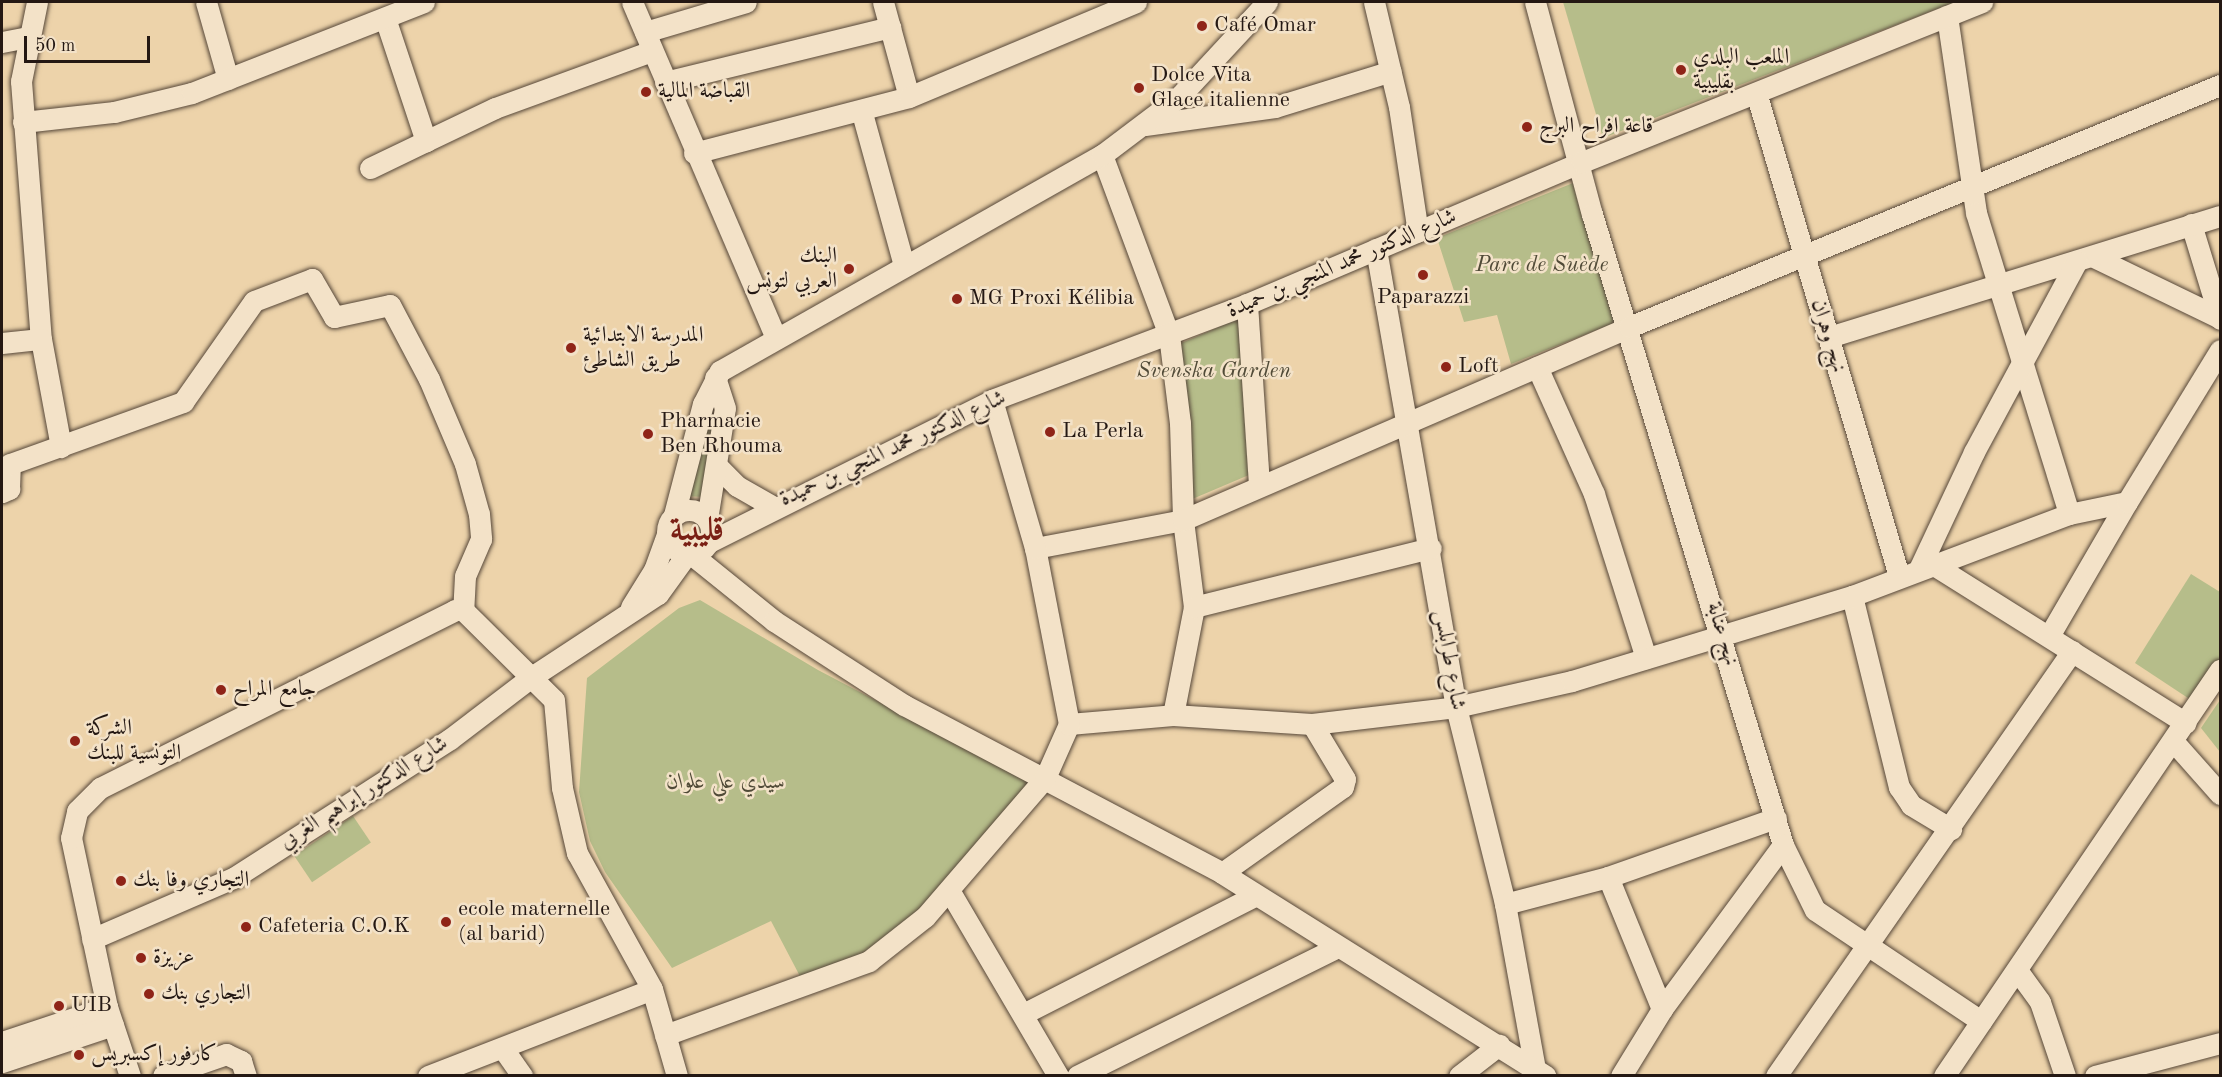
<!DOCTYPE html>
<meta charset="utf-8">
<style>
body{margin:0}
#map{position:relative;width:2222px;height:1077px;overflow:hidden;background:#edd3aa;font-family:"Old Standard TT",Amiri,serif}
div>[style]{position:absolute}
.green>*{inset:0;background:#b6bd8a;transform-origin:0 0}
.roads{filter:drop-shadow(0 0 2px #564739) drop-shadow(0 0 2px #564739)}
.minor>*{height:21px;margin:-10.5px;padding:0 10.5px;transform-origin:10.5px;border-radius:10.5px;background:#f3e2c8}
.minor>.ring{margin:-10.5px;padding:0;box-sizing:content-box;background:none;border:21px solid #f3e2c8;border-radius:50%}
.dots>*{width:16px;height:16px;translate:-50% -50%;box-sizing:border-box;border:3px solid #f3e2c8;border-radius:50%}
span{translate:-50% -50%;white-space:nowrap;text-align:center;line-height:1.15;-webkit-text-stroke:5px #f3e2c8;paint-order:stroke}
.poi-label{font-size:22px;color:#241813}
.left{translate:0 -50%;text-align:left}
.right{translate:-100% -50%;text-align:right}
.street-label{font-size:22px;color:#241813}
.park-label{font-size:22px;color:#504a37;font-style:italic}
.town-label{font-size:34px;color:#7a1f14;font-weight:700}
.frame{position:absolute;inset:0;border:3px solid #241813;pointer-events:none}
.scale{position:absolute;left:24px;top:36px;width:126px;height:27px;box-sizing:border-box;border:3px solid #241813;border-top:0;padding-left:8px;font-size:18px;line-height:21px;white-space:nowrap;color:#241813;-webkit-text-stroke:4px #f3e2c8;paint-order:stroke}
</style>
<div id="map">
<div class="green">
<i style="clip-path:polygon(1563px 2px,1955px 2px,1603px 138px)"></i>
<i style="clip-path:polygon(1583px 179px,1627px 318px,1511px 364px,1497px 315px,1464px 322px,1437px 238px)"></i>
<i style="clip-path:polygon(1247px 315px,1263px 469px,1190px 500px,1172px 347px)"></i>
<i style="clip-path:polygon(714px 396px,706px 497px,683px 496px)"></i>
<i style="clip-path:polygon(2191px 574px,2220px 592px,2220px 662px,2194px 702px,2135px 663px)"></i>
<i style="clip-path:polygon(700px 600px,818px 670px,1029px 781px,904px 933px,803px 982px,771px 921px,672px 968px,605px 872px,590px 841px,579px 792px,587px 678px,679px 608px)"></i>
<i style="clip-path:polygon(2220px 700px,2220px 752px,2201px 728px)"></i>
<i style="left:353px;top:816px;width:32px;height:71px;rotate:56deg"></i>
</div>
<div class="roads">
<div class="minor">
<i style="left:37px;top:2px;width:81px;rotate:101.4deg"></i>
<i style="left:21px;top:81px;width:259px;rotate:85.6deg"></i>
<i style="left:41px;top:339px;width:110px;rotate:79.5deg"></i>
<i style="left:206px;top:2px;width:80px;rotate:74.1deg"></i>
<i style="left:632px;top:2px;width:363px;rotate:66.8deg"></i>
<i style="left:883px;top:2px;width:98px;rotate:74.7deg"></i>
<i style="left:1374px;top:2px;width:108px;rotate:76.6deg"></i>
<i style="left:1399px;top:107px;width:126px;rotate:81.4deg"></i>
<i style="left:1535px;top:2px;width:220px;rotate:75deg"></i>
<i style="left:1592px;top:214px;width:659px;rotate:73.16deg"></i>
<i style="left:1783px;top:845px;width:72px;rotate:63.8deg"></i>
<i style="left:1815px;top:910px;width:200px;rotate:33.8deg"></i>
<i style="left:1947px;top:16px;width:199px;rotate:81.6deg"></i>
<i style="left:1976px;top:213px;width:315px;rotate:72.8deg"></i>
<i style="left:385px;top:18px;width:130px;rotate:71.6deg"></i>
<i style="left:426px;top:141px;width:76px;rotate:-25.6deg"></i>
<i style="left:495px;top:108px;width:167px;rotate:-20deg"></i>
<i style="left:645px;top:32px;width:105px;rotate:-16.5deg"></i>
<i style="left:2px;top:42px;width:25px;rotate:-11deg"></i>
<i style="left:665px;top:82px;width:232px;rotate:-13.7deg"></i>
<i style="left:1757px;top:96px;width:501px;rotate:73.52deg"></i>
<i style="left:862px;top:113px;width:159px;rotate:74.6deg"></i>
<i style="left:23px;top:122px;width:92px;rotate:-6.3deg"></i>
<i style="left:114px;top:112px;width:80px;rotate:-13.7deg"></i>
<i style="left:192px;top:93px;width:249px;rotate:-21.4deg"></i>
<i style="left:1145px;top:125px;width:131px;rotate:-7.9deg"></i>
<i style="left:1275px;top:107px;width:121px;rotate:-17.2deg"></i>
<i style="left:694px;top:153px;width:222px;rotate:-14.6deg"></i>
<i style="left:909px;top:97px;width:246px;rotate:-22.7deg"></i>
<i style="left:1102px;top:155px;width:192px;rotate:69.6deg"></i>
<i style="left:1169px;top:335px;width:89px;rotate:82.9deg"></i>
<i style="left:1180px;top:423px;width:97px;rotate:88.2deg"></i>
<i style="left:1183px;top:520px;width:88px;rotate:82.8deg"></i>
<i style="left:1194px;top:607px;width:110px;rotate:101deg"></i>
<i style="left:370px;top:168px;width:62px;rotate:-25.7deg"></i>
<i style="left:2191px;top:224px;width:99px;rotate:73deg"></i>
<i style="left:1376px;top:249px;width:465px;rotate:80.1deg"></i>
<i style="left:1456px;top:707px;width:203px;rotate:76deg"></i>
<i style="left:1505px;top:904px;width:168px;rotate:79.7deg"></i>
<i style="left:2094px;top:257px;width:140px;rotate:25.8deg"></i>
<i style="left:1247px;top:304px;width:179px;rotate:86.2deg"></i>
<i style="left:1829px;top:337px;width:409px;rotate:-17.2deg"></i>
<i style="left:2px;top:343px;width:39px;rotate:-6deg"></i>
<i style="left:1537px;top:367px;width:139px;rotate:65.8deg"></i>
<i style="left:1594px;top:494px;width:172px;rotate:72.4deg"></i>
<i style="left:718px;top:467px;width:27px;rotate:45deg"></i>
<i style="left:737px;top:486px;width:40px;rotate:29.7deg"></i>
<i style="left:2px;top:492px;width:8px;rotate:-23deg"></i>
<i style="left:9px;top:489px;width:25px;rotate:-88deg"></i>
<i style="left:10px;top:464px;width:184px;rotate:-19.7deg"></i>
<i style="left:183px;top:402px;width:123px;rotate:-54.9deg"></i>
<i style="left:254px;top:301px;width:62px;rotate:-20.8deg"></i>
<i style="left:312px;top:279px;width:44px;rotate:59.9deg"></i>
<i style="left:334px;top:317px;width:57px;rotate:-12.1deg"></i>
<i style="left:390px;top:305px;width:84px;rotate:62.2deg"></i>
<i style="left:429px;top:379px;width:92px;rotate:67deg"></i>
<i style="left:465px;top:464px;width:52px;rotate:74.4deg"></i>
<i style="left:479px;top:514px;width:25px;rotate:85deg"></i>
<i style="left:481px;top:539px;width:40px;rotate:113.4deg"></i>
<i style="left:465px;top:576px;width:34px;rotate:93deg"></i>
<i class="ring" style="left:667px;top:510px;width:23px;height:23px"></i>
<i style="left:674px;top:515px;width:115px;rotate:-75.4deg"></i>
<i style="left:703px;top:404px;width:37px;rotate:-63deg"></i>
<i style="left:720px;top:371px;width:439px;rotate:-29.5deg"></i>
<i style="left:1102px;top:155px;width:98px;rotate:-37.1deg"></i>
<i style="left:1180px;top:96px;width:128px;rotate:-47.2deg"></i>
<i style="left:707px;top:519px;width:112px;rotate:-80.8deg"></i>
<i style="left:725px;top:408px;width:32px;rotate:-108deg"></i>
<i style="left:709px;top:542px;width:317px;rotate:-26.6deg"></i>
<i style="left:992px;top:400px;width:272px;rotate:-20.6deg"></i>
<i style="left:1247px;top:304px;width:364px;rotate:-23deg"></i>
<i style="left:1582px;top:162px;width:431px;rotate:-21.8deg"></i>
<i style="left:1035px;top:548px;width:151px;rotate:-10.7deg"></i>
<i style="left:1183px;top:520px;width:486px;rotate:-23.4deg"></i>
<i style="left:1629px;top:327px;width:639px;rotate:-22.27deg"></i>
<i style="left:691px;top:554px;width:107px;rotate:38.9deg"></i>
<i style="left:774px;top:621px;width:155px;rotate:32.9deg"></i>
<i style="left:904px;top:705px;width:360px;rotate:27.8deg"></i>
<i style="left:1222px;top:873px;width:382px;rotate:32.1deg"></i>
<i style="left:1934px;top:565px;width:297px;rotate:32.1deg"></i>
<i style="left:1919px;top:569px;width:129px;rotate:-64.8deg"></i>
<i style="left:1974px;top:452px;width:217px;rotate:-61.7deg"></i>
<i style="left:1852px;top:596px;width:197px;rotate:76.2deg"></i>
<i style="left:1899px;top:787px;width:22px;rotate:56deg"></i>
<i style="left:1911px;top:805px;width:47px;rotate:31deg"></i>
<i style="left:631px;top:607px;width:44px;rotate:-58.1deg"></i>
<i style="left:654px;top:570px;width:38px;rotate:-70deg"></i>
<i style="left:1194px;top:607px;width:244px;rotate:-14deg"></i>
<i style="left:2049px;top:636px;width:155px;rotate:-59.8deg"></i>
<i style="left:1069px;top:724px;width:104px;rotate:-4.9deg"></i>
<i style="left:1173px;top:715px;width:139px;rotate:3.7deg"></i>
<i style="left:1312px;top:724px;width:145px;rotate:-6.7deg"></i>
<i style="left:1456px;top:707px;width:119px;rotate:-12.6deg"></i>
<i style="left:1572px;top:681px;width:293px;rotate:-16.9deg"></i>
<i style="left:1852px;top:596px;width:232px;rotate:-20.7deg"></i>
<i style="left:2069px;top:514px;width:59px;rotate:-11.7deg"></i>
<i style="left:2127px;top:502px;width:178px;rotate:-58.5deg"></i>
<i style="left:2173px;top:741px;width:71px;rotate:48.4deg"></i>
<i style="left:1222px;top:873px;width:148px;rotate:-35.4deg"></i>
<i style="left:1343px;top:787px;width:8px;rotate:-76deg"></i>
<i style="left:1345px;top:779px;width:64px;rotate:-121deg"></i>
<i style="left:1608px;top:877px;width:143px;rotate:67.8deg"></i>
<i style="left:949px;top:890px;width:216px;rotate:59.6deg"></i>
<i style="left:1505px;top:904px;width:106px;rotate:-14.7deg"></i>
<i style="left:1608px;top:877px;width:178px;rotate:-19.4deg"></i>
<i style="left:92px;top:939px;width:156px;rotate:-23.4deg"></i>
<i style="left:235px;top:877px;width:255px;rotate:-32.7deg"></i>
<i style="left:450px;top:739px;width:101px;rotate:-37.3deg"></i>
<i style="left:530px;top:678px;width:153px;rotate:-33.3deg"></i>
<i style="left:658px;top:594px;width:49px;rotate:-54.1deg"></i>
<i style="left:2017px;top:970px;width:39px;rotate:54deg"></i>
<i style="left:2040px;top:1002px;width:78px;rotate:71.3deg"></i>
<i style="left:1023px;top:1014px;width:260px;rotate:-27deg"></i>
<i style="left:665px;top:1035px;width:217px;rotate:-19.9deg"></i>
<i style="left:869px;top:961px;width:71px;rotate:-38.2deg"></i>
<i style="left:925px;top:917px;width:184px;rotate:-49.2deg"></i>
<i style="left:1045px;top:778px;width:59px;rotate:-66deg"></i>
<i style="left:1069px;top:724px;width:179px;rotate:-100.9deg"></i>
<i style="left:1035px;top:548px;width:154px;rotate:-106.2deg"></i>
<i style="left:2px;top:1042px;width:111px;rotate:-18.4deg"></i>
<i style="left:504px;top:1050px;width:32px;rotate:55deg"></i>
<i style="left:2px;top:1062px;width:117px;rotate:-18.4deg"></i>
<i style="left:130px;top:1076px;width:73px;rotate:-108.4deg"></i>
<i style="left:107px;top:1007px;width:173px;rotate:-102deg"></i>
<i style="left:71px;top:838px;width:28px;rotate:-77deg"></i>
<i style="left:77px;top:811px;width:33px;rotate:-45deg"></i>
<i style="left:100px;top:788px;width:397px;rotate:-26.6deg"></i>
<i style="left:455px;top:610px;width:8px"></i>
<i style="left:463px;top:610px;width:128px;rotate:44.7deg"></i>
<i style="left:554px;top:700px;width:88px;rotate:84.8deg"></i>
<i style="left:562px;top:788px;width:67px;rotate:77deg"></i>
<i style="left:577px;top:853px;width:155px;rotate:61.1deg"></i>
<i style="left:652px;top:989px;width:91px;rotate:74deg"></i>
<i style="left:163px;top:1076px;width:67px;rotate:-19.2deg"></i>
<i style="left:226px;top:1054px;width:17px;rotate:25deg"></i>
<i style="left:241px;top:1061px;width:16px;rotate:72deg"></i>
<i style="left:428px;top:1076px;width:240px;rotate:-21.2deg"></i>
<i style="left:1077px;top:1076px;width:289px;rotate:-26.3deg"></i>
<i style="left:1459px;top:1076px;width:51px;rotate:-37.8deg"></i>
<i style="left:1621px;top:1076px;width:79px;rotate:-58.5deg"></i>
<i style="left:1662px;top:1009px;width:204px;rotate:-53.6deg"></i>
<i style="left:1776px;top:1076px;width:518px;rotate:-55.14deg"></i>
<i style="left:1944px;top:1076px;width:491px;rotate:-55.8deg"></i>
<i style="left:2095px;top:1076px;width:129px;rotate:-14.8deg"></i>
</div>
</div>
<div class="dots">
<i style="left:1202px;top:26px;background:#8f2418"></i>
<i style="left:1681px;top:70px;background:#8f2418"></i>
<i style="left:1139px;top:88px;background:#8f2418"></i>
<i style="left:646px;top:92px;background:#8f2418"></i>
<i style="left:1527px;top:127px;background:#8f2418"></i>
<i style="left:849px;top:269px;background:#8f2418"></i>
<i style="left:1423px;top:275px;background:#8f2418"></i>
<i style="left:957px;top:299px;background:#8f2418"></i>
<i style="left:571px;top:348px;background:#8f2418"></i>
<i style="left:1446px;top:367px;background:#8f2418"></i>
<i style="left:1050px;top:432px;background:#8f2418"></i>
<i style="left:648px;top:434px;background:#8f2418"></i>
<i style="left:221px;top:690px;background:#8f2418"></i>
<i style="left:75px;top:741px;background:#8f2418"></i>
<i style="left:121px;top:881px;background:#8f2418"></i>
<i style="left:446px;top:922px;background:#8f2418"></i>
<i style="left:246px;top:927px;background:#8f2418"></i>
<i style="left:141px;top:958px;background:#8f2418"></i>
<i style="left:149px;top:994px;background:#8f2418"></i>
<i style="left:59px;top:1006px;background:#8f2418"></i>
<i style="left:79px;top:1055px;background:#8f2418"></i>
</div>
<div class="poi-label">
<span class="left" style="left:1214px;top:26px">Café Omar</span>
<span class="left" style="left:1693px;top:70px">الملعب البلدي<br>بقليبية</span>
<span class="left" style="left:1151px;top:88px">Dolce Vita<br>Glace italienne</span>
<span class="left" style="left:658px;top:92px">القباضة المالية</span>
<span class="left" style="left:1539px;top:127px">قاعة افراح البرج</span>
<span class="right" style="left:837px;top:269px">البنك<br>العربي لتونس</span>
<span style="left:1423px;top:298px">Paparazzi</span>
<span class="left" style="left:969px;top:299px">MG Proxi Kélibia</span>
<span class="left" style="left:583px;top:348px">المدرسة الابتدائية<br>طريق الشاطئ</span>
<span class="left" style="left:1458px;top:367px">Loft</span>
<span class="left" style="left:660px;top:434px">Pharmacie<br>Ben Rhouma</span>
<span class="left" style="left:1062px;top:432px">La Perla</span>
<span class="left" style="left:233px;top:690px">جامع المراح</span>
<span class="left" style="left:87px;top:741px">الشركة<br>التونسية للبنك</span>
<span class="left" style="left:133px;top:881px">التجاري وفا بنك</span>
<span class="left" style="left:458px;top:922px">ecole maternelle<br>(al barid)</span>
<span class="left" style="left:258px;top:927px">Cafeteria C.O.K</span>
<span class="left" style="left:153px;top:958px">عزيزة</span>
<span class="left" style="left:161px;top:994px">التجاري بنك</span>
<span class="left" style="left:71px;top:1006px">UIB</span>
<span class="left" style="left:91px;top:1055px">كارفور إكسبريس</span>
</div>
<div class="street-label">
<span style="left:1342px;top:264px;rotate:-23deg">شارع الدكتور محمد المنجي بن حميدة</span>
<span style="left:1828px;top:336px;rotate:73deg">نهج وهران</span>
<span style="left:893px;top:449px;rotate:-25deg">شارع الدكتور محمد المنجي بن حميدة</span>
<span style="left:1722px;top:634px;rotate:73deg">نهج عنابة</span>
<span style="left:1449px;top:660px;rotate:80deg">شارع طرابلس</span>
<span style="left:364px;top:793px;rotate:-32deg">شارع الدكتور إبراهيم الغربي</span>
</div>
<div class="park-label">
<span style="left:1542px;top:266px">Parc de Suède</span>
<span style="left:1214px;top:372px">Svenska Garden</span>
<span style="left:726px;top:783px">سيدي علي علوان</span>
</div>
<div class="town-label">
<span style="left:697px;top:531px">قليبية</span>
</div>
<div class="frame"></div>
<div class="scale">50 m</div>
</div>
